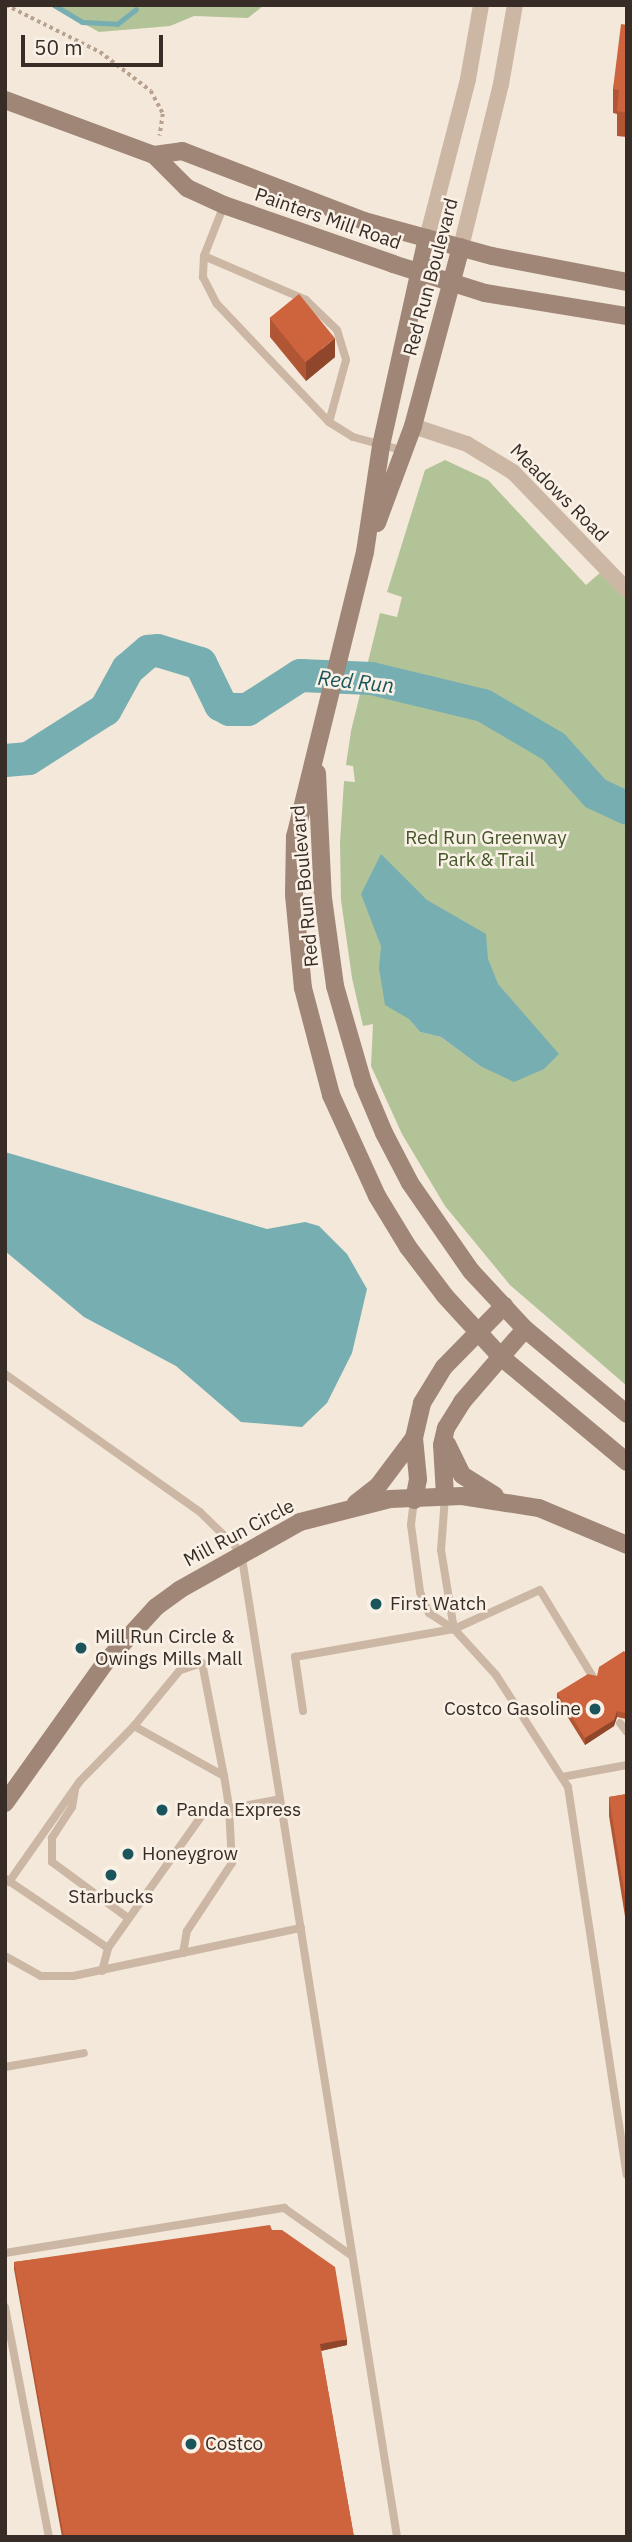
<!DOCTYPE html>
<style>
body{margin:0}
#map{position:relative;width:632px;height:2542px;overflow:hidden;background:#f3e8d9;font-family:"IBM Plex Sans",sans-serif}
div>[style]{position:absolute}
.green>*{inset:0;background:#b3c398}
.water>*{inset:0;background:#76aeb2}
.stream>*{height:5px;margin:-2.5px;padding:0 2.5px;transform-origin:2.5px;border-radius:2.5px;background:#76aeb2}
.river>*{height:33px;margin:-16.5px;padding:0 16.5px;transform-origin:16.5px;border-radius:16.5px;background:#76aeb2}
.path>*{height:3.5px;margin-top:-1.75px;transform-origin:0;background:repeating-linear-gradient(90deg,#b8a18f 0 3.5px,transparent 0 7px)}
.lane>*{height:8px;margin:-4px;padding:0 4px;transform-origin:4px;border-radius:4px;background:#ccb7a5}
.street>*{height:16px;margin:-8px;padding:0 8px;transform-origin:8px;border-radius:8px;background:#ccb7a5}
.secondary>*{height:18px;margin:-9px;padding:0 9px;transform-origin:9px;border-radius:9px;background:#9f8676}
.wall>*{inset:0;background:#b05634}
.shaded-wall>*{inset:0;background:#90462b}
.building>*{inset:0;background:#cd643d;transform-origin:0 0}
.dots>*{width:19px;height:19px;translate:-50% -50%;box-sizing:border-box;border:4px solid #faf1e6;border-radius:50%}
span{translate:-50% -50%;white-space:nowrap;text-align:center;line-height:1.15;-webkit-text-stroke:5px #faf1e6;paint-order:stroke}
.street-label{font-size:19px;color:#372c26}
.park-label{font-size:19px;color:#445629}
.poi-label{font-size:19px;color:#372c26}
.left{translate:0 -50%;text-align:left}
.right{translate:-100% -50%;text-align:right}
.water-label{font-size:21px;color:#1a555b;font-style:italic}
.frame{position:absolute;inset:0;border:7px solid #372c26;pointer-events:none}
.scale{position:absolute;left:21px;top:35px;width:142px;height:32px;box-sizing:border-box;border:4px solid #372c26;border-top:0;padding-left:9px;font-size:21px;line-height:24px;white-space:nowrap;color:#372c26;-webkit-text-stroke:5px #faf1e6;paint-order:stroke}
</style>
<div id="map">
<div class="green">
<i style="clip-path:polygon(50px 5px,264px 5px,248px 18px,194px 16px,170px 26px,99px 32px)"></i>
<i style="clip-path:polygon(evenodd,445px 460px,488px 480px,586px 585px,601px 572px,627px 599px,627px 1386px,510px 1285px,445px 1206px,402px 1134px,371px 1066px,373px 1024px,363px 1026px,352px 978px,341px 900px,340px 842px,344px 781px,355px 782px,353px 766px,346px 765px,351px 731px,380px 613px,397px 617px,402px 597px,387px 592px,425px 470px,445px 460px,409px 1019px,523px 1078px,480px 1066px,441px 1037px,420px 1032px,409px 1019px)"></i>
</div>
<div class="water">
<i style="clip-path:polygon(381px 854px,427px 900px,486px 934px,488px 959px,498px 984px,559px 1054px,544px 1069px,514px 1082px,480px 1066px,441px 1037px,420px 1032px,409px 1019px,385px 1005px,379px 968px,381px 946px,361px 894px)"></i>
<i style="clip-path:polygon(5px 1152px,267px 1229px,305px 1222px,319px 1226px,347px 1254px,367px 1289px,352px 1353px,327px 1403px,302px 1427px,241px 1422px,176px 1366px,84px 1317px,5px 1251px)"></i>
</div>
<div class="stream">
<i style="left:54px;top:5px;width:33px;rotate:31deg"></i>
<i style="left:82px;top:22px;width:35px;rotate:3deg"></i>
<i style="left:117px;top:24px;width:24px;rotate:-38deg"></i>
</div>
<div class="river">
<i style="left:5px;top:760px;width:23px;rotate:-5deg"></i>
<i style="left:28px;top:758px;width:91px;rotate:-32.5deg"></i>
<i style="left:105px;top:709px;width:46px;rotate:-61.2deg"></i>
<i style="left:127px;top:669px;width:28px;rotate:-41deg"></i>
<i style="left:148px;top:651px;width:9px;rotate:-6deg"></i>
<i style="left:157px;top:650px;width:45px;rotate:16.8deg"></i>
<i style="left:200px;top:663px;width:46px;rotate:64deg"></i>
<i style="left:220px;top:704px;width:10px;rotate:29deg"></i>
<i style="left:229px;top:709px;width:18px"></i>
<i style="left:247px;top:709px;width:63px;rotate:-32.7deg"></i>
<i style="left:300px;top:675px;width:71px;rotate:2.4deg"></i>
<i style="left:371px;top:678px;width:115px;rotate:13.6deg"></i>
<i style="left:483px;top:705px;width:81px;rotate:30.4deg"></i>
<i style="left:553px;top:746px;width:63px;rotate:48.2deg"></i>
<i style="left:595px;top:793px;width:35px;rotate:25deg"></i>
</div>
<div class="path">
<i style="left:6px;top:5px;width:105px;rotate:26.6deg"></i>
<i style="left:100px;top:52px;width:64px;rotate:37.4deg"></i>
<i style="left:151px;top:91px;width:26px;rotate:62deg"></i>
<i style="left:163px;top:114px;width:22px;rotate:98deg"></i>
</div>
<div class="lane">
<i style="left:224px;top:205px;width:55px;rotate:111.4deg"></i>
<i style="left:204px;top:256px;width:111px;rotate:23.3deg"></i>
<i style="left:306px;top:300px;width:43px;rotate:44.1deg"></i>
<i style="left:337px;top:330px;width:31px;rotate:73deg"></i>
<i style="left:346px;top:360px;width:64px;rotate:105.3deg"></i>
<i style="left:204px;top:256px;width:21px;rotate:93deg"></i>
<i style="left:203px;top:277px;width:30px;rotate:63deg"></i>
<i style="left:217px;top:304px;width:163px;rotate:46.5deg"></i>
<i style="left:329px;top:422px;width:28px;rotate:32deg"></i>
<i style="left:353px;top:437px;width:54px;rotate:15.1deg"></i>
<i style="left:5px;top:1374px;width:239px;rotate:35.3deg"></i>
<i style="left:200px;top:1512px;width:57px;rotate:44.3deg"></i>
<i style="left:241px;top:1552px;width:997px;rotate:81deg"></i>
<i style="left:445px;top:1497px;width:53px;rotate:94.3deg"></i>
<i style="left:441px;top:1550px;width:80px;rotate:80.7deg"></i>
<i style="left:414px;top:1500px;width:25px;rotate:97deg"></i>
<i style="left:411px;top:1525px;width:68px;rotate:82.3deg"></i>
<i style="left:420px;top:1592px;width:23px;rotate:67deg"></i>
<i style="left:429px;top:1613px;width:30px;rotate:33deg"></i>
<i style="left:454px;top:1629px;width:62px;rotate:47.6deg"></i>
<i style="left:496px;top:1675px;width:133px;rotate:57.3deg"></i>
<i style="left:568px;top:1787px;width:392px;rotate:81.4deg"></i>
<i style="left:303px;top:1711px;width:55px;rotate:-98.4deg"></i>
<i style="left:295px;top:1657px;width:161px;rotate:-10deg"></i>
<i style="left:454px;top:1629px;width:94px;rotate:-24.4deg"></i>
<i style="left:540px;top:1590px;width:102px;rotate:58.7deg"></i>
<i style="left:620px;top:1723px;width:11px;rotate:52deg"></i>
<i style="left:562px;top:1777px;width:66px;rotate:-10.5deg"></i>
<i style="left:75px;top:1790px;width:17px;rotate:100deg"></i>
<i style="left:72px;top:1807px;width:37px;rotate:123deg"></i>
<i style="left:52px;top:1838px;width:24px;rotate:90deg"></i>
<i style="left:52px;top:1862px;width:94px;rotate:36.4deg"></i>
<i style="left:6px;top:1879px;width:123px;rotate:34.1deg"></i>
<i style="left:9px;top:1882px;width:123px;rotate:-54.9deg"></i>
<i style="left:80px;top:1781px;width:77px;rotate:-45.5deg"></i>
<i style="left:183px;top:1953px;width:22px;rotate:-80deg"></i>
<i style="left:187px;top:1931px;width:82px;rotate:-56.5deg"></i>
<i style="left:232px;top:1863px;width:56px;rotate:-93.1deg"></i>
<i style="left:229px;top:1807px;width:31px;rotate:-99deg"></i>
<i style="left:224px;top:1776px;width:115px;rotate:-101deg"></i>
<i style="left:202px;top:1663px;width:23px;rotate:162deg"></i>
<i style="left:180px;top:1670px;width:72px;rotate:129.4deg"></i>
<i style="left:134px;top:1726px;width:103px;rotate:29.1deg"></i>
<i style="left:5px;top:1956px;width:41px;rotate:29.1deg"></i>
<i style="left:41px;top:1976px;width:32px"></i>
<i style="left:73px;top:1976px;width:233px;rotate:-11.9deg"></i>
<i style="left:102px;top:1971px;width:24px;rotate:-75deg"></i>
<i style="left:108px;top:1948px;width:164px;rotate:-54.7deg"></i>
<i style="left:203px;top:1814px;width:78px;rotate:-11deg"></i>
<i style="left:5px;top:2067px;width:80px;rotate:-10deg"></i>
<i style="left:5px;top:2253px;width:283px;rotate:-9.2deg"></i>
<i style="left:284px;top:2208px;width:83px;rotate:35.2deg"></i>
<i style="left:5px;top:2307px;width:234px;rotate:79.2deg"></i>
</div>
<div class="street">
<i style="left:427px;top:238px;width:164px;rotate:-75.5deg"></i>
<i style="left:468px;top:79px;width:75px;rotate:-80deg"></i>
<i style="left:461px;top:247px;width:168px;rotate:-76.2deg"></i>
<i style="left:501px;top:84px;width:80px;rotate:-80deg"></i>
<i style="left:413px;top:426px;width:57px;rotate:18.4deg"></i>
<i style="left:467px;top:444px;width:54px;rotate:31.3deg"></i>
<i style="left:513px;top:472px;width:164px;rotate:46deg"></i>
</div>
<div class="secondary">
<i style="left:5px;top:100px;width:159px;rotate:20.3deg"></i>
<i style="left:154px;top:155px;width:47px;rotate:45deg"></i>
<i style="left:187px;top:188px;width:41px;rotate:24.7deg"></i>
<i style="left:224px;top:205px;width:179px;rotate:19.2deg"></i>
<i style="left:393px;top:264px;width:96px;rotate:17.5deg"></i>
<i style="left:485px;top:293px;width:144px;rotate:9.2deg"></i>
<i style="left:154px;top:155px;width:28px;rotate:-8deg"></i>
<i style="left:182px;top:151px;width:195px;rotate:21deg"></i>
<i style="left:364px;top:221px;width:133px;rotate:15.3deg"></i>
<i style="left:492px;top:256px;width:137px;rotate:10.9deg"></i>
<i style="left:427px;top:238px;width:213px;rotate:102.5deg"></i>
<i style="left:381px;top:446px;width:107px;rotate:98.6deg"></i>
<i style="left:365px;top:552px;width:292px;rotate:103.8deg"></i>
<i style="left:295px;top:836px;width:59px;rotate:91deg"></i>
<i style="left:294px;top:895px;width:93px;rotate:84.5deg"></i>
<i style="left:303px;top:988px;width:111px;rotate:75.3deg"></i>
<i style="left:331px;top:1095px;width:111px;rotate:65.5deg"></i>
<i style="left:377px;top:1196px;width:60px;rotate:58.7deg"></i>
<i style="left:408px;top:1247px;width:61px;rotate:52.9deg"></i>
<i style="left:445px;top:1296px;width:83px;rotate:47.4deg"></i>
<i style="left:501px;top:1357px;width:164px;rotate:39.8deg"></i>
<i style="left:377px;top:523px;width:103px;rotate:-69.6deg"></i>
<i style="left:413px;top:426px;width:185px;rotate:-75deg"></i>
<i style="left:317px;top:773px;width:125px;rotate:87.3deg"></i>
<i style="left:323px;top:898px;width:89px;rotate:82.2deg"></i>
<i style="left:335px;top:986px;width:101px;rotate:73.9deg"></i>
<i style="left:363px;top:1083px;width:54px;rotate:67.2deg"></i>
<i style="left:384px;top:1133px;width:56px;rotate:62.5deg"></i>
<i style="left:410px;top:1183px;width:107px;rotate:55.3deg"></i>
<i style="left:471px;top:1271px;width:79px;rotate:47deg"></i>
<i style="left:525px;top:1329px;width:133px;rotate:39.8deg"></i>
<i style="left:447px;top:1444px;width:34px;rotate:64deg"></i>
<i style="left:462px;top:1475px;width:39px;rotate:32deg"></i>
<i style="left:445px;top:1495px;width:50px;rotate:-93.4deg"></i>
<i style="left:442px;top:1445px;width:17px;rotate:-77deg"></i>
<i style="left:446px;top:1428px;width:31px;rotate:-58deg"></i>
<i style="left:462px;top:1402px;width:96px;rotate:-49.2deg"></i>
<i style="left:414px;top:1500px;width:21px;rotate:-79deg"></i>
<i style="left:418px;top:1479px;width:41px;rotate:-95.6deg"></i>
<i style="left:414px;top:1438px;width:36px;rotate:-77deg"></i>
<i style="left:422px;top:1403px;width:42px;rotate:-58.6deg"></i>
<i style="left:444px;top:1367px;width:86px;rotate:-45.5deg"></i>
<i style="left:356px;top:1503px;width:28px;rotate:-38deg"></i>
<i style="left:378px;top:1486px;width:60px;rotate:-53.1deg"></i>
<i style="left:5px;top:1803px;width:171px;rotate:-54.5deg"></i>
<i style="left:104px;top:1664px;width:77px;rotate:-47.6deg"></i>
<i style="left:156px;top:1607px;width:29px;rotate:-36deg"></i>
<i style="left:179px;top:1590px;width:139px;rotate:-29.3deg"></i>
<i style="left:300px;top:1522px;width:93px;rotate:-14.3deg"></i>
<i style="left:390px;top:1499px;width:72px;rotate:-2.4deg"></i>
<i style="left:462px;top:1496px;width:78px;rotate:8.9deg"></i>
<i style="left:539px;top:1508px;width:95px;rotate:22.8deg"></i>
</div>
<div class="wall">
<i style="clip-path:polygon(627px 25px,627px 137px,617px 136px,617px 114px,613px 113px,613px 89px)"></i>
<i style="clip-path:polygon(270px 318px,335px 357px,306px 381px,270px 337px)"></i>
<i style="clip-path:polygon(627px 1655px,627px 1719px,626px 1719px,617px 1717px,614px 1726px,585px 1745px,557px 1700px,557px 1693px,597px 1676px)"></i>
<i style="clip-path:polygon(627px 1794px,627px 1929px,609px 1816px,609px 1797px)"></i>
<i style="clip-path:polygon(272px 2230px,347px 2345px,321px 2351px,354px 2537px,62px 2537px,14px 2269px,14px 2262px)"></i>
</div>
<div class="shaded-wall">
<i style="clip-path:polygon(335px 338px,335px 357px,306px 381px,306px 362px)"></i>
<i style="clip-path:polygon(617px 1711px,617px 1717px,614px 1726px,585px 1745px,585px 1738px)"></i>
<i style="clip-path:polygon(347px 2339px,347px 2345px,320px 2351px,320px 2344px)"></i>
</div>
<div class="building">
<i style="clip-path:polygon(621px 24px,627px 25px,627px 113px,617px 111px,619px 90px,613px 89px)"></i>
<i style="left:299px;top:294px;width:57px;height:38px;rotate:51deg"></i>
<i style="clip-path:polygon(624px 1651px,627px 1655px,627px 1712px,626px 1713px,617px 1711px,614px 1720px,585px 1738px,557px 1693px,588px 1674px,597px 1676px,599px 1667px)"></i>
<i style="clip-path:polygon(627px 1794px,627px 1910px,609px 1797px)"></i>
<i style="clip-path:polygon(270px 2225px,272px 2230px,282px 2230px,335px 2267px,347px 2339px,320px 2344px,354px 2537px,64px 2537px,14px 2262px)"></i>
</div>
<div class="dots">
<i style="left:376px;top:1604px;background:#1a555b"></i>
<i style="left:81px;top:1648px;background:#1a555b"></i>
<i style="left:595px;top:1709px;background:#1a555b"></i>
<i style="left:162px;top:1810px;background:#1a555b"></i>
<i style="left:128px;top:1854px;background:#1a555b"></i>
<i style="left:111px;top:1875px;background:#1a555b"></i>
<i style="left:191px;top:2444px;background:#1a555b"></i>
</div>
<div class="street-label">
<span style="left:328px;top:219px;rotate:19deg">Painters Mill Road</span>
<span style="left:431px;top:277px;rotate:-75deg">Red Run Boulevard</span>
<span style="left:559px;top:493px;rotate:45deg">Meadows Road</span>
<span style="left:305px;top:886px;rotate:-95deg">Red Run Boulevard</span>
<span style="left:239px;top:1533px;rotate:-28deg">Mill Run Circle</span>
</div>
<div class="park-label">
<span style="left:486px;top:849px">Red Run Greenway<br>Park &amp; Trail</span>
</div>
<div class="poi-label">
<span class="left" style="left:390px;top:1604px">First Watch</span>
<span class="left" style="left:95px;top:1648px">Mill Run Circle &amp;<br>Owings Mills Mall</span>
<span class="right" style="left:581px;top:1709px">Costco Gasoline</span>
<span class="left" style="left:176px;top:1810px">Panda Express</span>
<span class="left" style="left:142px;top:1854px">Honeygrow</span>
<span style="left:111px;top:1897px">Starbucks</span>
<span class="left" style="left:205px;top:2444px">Costco</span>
</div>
<div class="water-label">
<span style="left:356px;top:681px;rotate:6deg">Red Run</span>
</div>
<div class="frame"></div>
<div class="scale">50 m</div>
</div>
